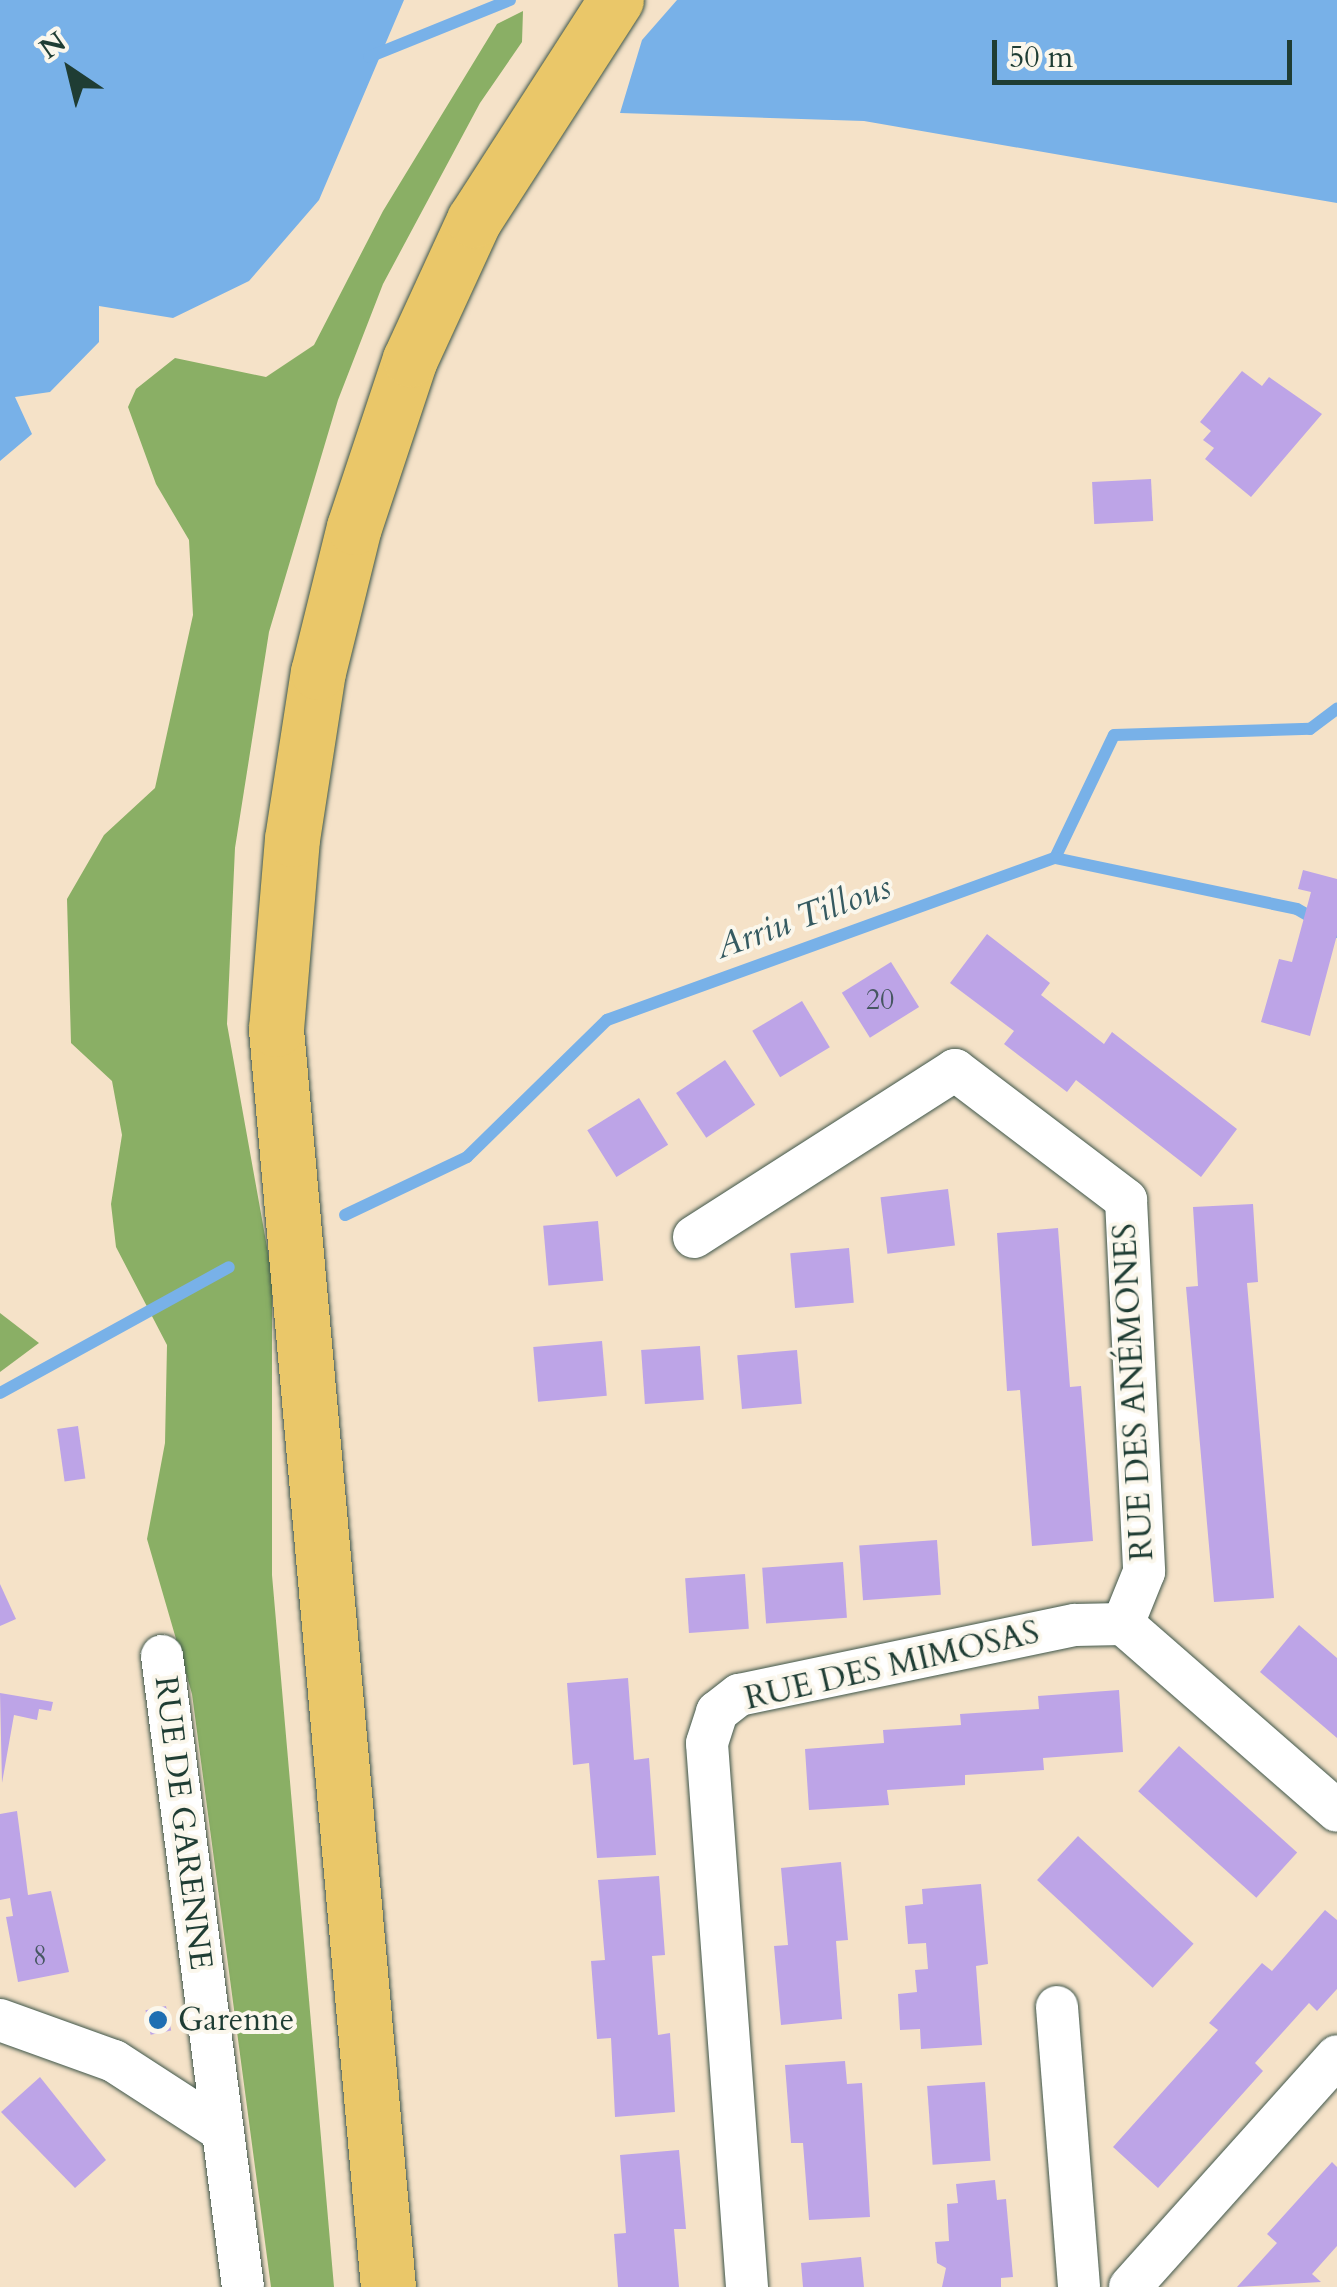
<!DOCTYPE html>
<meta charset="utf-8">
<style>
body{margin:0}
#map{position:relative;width:1337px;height:2287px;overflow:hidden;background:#f5e2c8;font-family:Cardo,serif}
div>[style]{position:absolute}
.forest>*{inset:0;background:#8aaf65}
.water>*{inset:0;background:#78b1e8}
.stream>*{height:12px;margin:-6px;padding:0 6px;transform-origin:6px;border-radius:6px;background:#78b1e8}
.building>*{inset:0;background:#bda4e7;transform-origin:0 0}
.roads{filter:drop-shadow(0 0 2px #3f564a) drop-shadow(0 0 2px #3f564a)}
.street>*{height:42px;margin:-21px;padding:0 21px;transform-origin:21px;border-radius:21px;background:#fff}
.primary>*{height:55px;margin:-27.5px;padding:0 27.5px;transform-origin:27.5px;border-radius:27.5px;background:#eac769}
.dots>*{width:28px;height:28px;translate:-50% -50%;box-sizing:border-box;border:5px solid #fbf7ec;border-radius:50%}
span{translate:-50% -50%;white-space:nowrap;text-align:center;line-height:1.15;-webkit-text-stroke:8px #fbf7ec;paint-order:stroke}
.number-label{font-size:28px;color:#465761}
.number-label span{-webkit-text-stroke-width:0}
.street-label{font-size:32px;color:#1f3d34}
.poi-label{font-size:32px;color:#1f3d34}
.left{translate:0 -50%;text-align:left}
.water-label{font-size:35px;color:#355a61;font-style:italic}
.north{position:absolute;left:20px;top:20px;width:100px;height:100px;-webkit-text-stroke:8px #fbf7ec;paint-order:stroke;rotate:325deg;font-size:28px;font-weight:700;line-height:40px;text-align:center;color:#1f3d34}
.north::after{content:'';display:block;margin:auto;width:35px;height:45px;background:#1f3d34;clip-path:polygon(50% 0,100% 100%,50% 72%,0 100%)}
.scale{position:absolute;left:992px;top:40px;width:300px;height:45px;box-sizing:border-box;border:5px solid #1f3d34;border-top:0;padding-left:12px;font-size:30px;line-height:35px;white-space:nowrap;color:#1f3d34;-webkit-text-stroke:8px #fbf7ec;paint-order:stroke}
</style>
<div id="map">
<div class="forest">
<i style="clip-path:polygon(523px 11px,522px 42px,480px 103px,383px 284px,338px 400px,269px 632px,235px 848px,227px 1024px,272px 1275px,272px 1575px,334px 2287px,271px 2287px,192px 1694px,147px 1539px,165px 1443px,167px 1345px,116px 1247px,111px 1204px,122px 1135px,112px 1081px,71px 1043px,67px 899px,104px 835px,155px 788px,193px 615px,189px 540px,156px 484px,128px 407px,136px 389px,175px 358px,266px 377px,314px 345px,383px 211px,497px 24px)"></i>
<i style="clip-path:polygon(0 1313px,39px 1343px,0 1372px)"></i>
</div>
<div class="water">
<i style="clip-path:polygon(0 0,404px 0,319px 200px,249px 281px,173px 318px,99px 306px,99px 342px,50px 392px,15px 397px,32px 434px,0 461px)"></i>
<i style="clip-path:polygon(677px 0,1337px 0,1337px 203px,864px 121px,620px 113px,642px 40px)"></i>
</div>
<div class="stream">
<i style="left:369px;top:57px;width:152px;rotate:-22deg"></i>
<i style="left:1055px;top:858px;width:136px;rotate:-64.4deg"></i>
<i style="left:1114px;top:735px;width:196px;rotate:-1.8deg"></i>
<i style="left:1310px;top:729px;width:34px;rotate:-37deg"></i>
<i style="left:345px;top:1215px;width:135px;rotate:-25.4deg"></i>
<i style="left:467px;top:1157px;width:196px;rotate:-44.4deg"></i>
<i style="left:607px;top:1020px;width:476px;rotate:-19.9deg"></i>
<i style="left:1055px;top:858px;width:247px;rotate:11.9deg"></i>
<i style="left:1297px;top:909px;width:46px;rotate:29.9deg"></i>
<i style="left:0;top:1393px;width:261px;rotate:-28.8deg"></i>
</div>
<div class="building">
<i style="clip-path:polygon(1242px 371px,1262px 386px,1269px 377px,1322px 414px,1251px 497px,1205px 459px,1214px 448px,1203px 440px,1211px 431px,1200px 422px)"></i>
<i style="left:1151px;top:479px;width:42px;height:59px;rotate:87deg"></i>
<i style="clip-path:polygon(1303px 870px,1337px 879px,1337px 935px,1310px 1036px,1261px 1022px,1279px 959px,1292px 962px,1311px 892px,1298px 889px)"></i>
<i style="clip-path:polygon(987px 934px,1050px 983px,1041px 995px,1104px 1044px,1112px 1032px,1237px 1129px,1201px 1177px,1076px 1080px,1067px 1092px,1004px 1044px,1014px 1031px,950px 983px)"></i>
<i style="left:891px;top:962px;width:53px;height:58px;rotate:58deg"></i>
<i style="left:802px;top:1001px;width:54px;height:58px;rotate:59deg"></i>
<i style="left:725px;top:1060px;width:54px;height:59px;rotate:56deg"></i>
<i style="left:639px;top:1098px;width:55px;height:61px;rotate:58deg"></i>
<i style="left:948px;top:1189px;width:57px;height:68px;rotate:83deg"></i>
<i style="clip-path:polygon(1253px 1204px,1258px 1282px,1247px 1283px,1274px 1598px,1214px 1602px,1186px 1287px,1198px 1286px,1193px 1207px)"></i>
<i style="left:598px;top:1221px;width:60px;height:55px;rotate:85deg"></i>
<i style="clip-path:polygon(1058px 1228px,1070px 1387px,1081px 1386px,1093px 1541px,1032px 1546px,1020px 1390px,1007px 1391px,997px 1233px)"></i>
<i style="left:849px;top:1248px;width:55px;height:59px;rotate:85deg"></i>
<i style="left:602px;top:1341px;width:55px;height:69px;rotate:85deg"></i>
<i style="left:700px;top:1346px;width:54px;height:59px;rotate:86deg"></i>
<i style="left:797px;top:1350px;width:54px;height:60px;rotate:85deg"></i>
<i style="left:78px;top:1426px;width:53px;height:21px;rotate:82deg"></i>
<i style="left:937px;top:1540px;width:55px;height:78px;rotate:86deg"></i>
<i style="left:843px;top:1562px;width:56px;height:81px;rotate:86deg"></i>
<i style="left:745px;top:1574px;width:55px;height:60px;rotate:86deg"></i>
<i style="clip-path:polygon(0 1584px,16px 1619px,0 1626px)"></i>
<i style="clip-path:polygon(1299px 1625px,1337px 1658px,1337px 1738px,1260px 1672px)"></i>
<i style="clip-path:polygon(628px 1678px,634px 1760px,649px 1758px,656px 1855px,597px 1858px,589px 1763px,573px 1765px,567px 1683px)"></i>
<i style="clip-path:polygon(1119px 1690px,1123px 1752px,1043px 1758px,1044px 1770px,965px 1775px,965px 1785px,887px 1790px,889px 1805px,809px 1810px,805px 1749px,884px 1743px,883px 1730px,961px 1725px,960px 1714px,1039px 1709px,1038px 1696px)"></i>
<i style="clip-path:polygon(0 1693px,53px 1702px,51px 1711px,39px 1709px,37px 1720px,14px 1715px,2px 1783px)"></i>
<i style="left:1179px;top:1746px;width:159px;height:61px;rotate:42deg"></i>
<i style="clip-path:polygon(17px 1811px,28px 1895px,51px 1891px,69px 1972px,18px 1982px,6px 1917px,13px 1916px,10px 1898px,0 1900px,0 1814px)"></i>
<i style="left:1078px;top:1836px;width:158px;height:60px;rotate:43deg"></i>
<i style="clip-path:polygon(841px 1862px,848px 1940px,836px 1941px,842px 2019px,781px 2025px,774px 1946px,788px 1945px,781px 1868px)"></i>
<i style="clip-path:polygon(659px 1876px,665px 1955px,652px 1956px,658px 2035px,670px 2033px,675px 2112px,615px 2117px,611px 2038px,597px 2039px,591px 1961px,605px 1960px,598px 1880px)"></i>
<i style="clip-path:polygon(981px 1884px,988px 1964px,976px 1966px,982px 2045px,921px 2049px,920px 2029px,900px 2030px,898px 1994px,917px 1992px,915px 1970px,928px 1969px,926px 1943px,908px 1944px,905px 1906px,923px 1904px,922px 1889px)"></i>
<i style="clip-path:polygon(1325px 1910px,1337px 1920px,1337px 1989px,1317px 2011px,1309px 2003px,1255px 2063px,1263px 2071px,1158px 2188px,1113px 2147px,1218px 2030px,1209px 2023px,1262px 1963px,1272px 1971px)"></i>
<i style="left:166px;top:2006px;width:25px;height:21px;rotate:78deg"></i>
<i style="clip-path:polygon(845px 2061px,847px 2084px,862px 2083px,870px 2217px,809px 2220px,803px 2143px,791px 2143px,785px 2065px)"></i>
<i style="clip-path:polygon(40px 2077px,106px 2160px,75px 2188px,1px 2112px)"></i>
<i style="left:985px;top:2082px;width:79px;height:58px;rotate:86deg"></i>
<i style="clip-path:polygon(679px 2150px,686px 2229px,674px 2229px,679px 2287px,618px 2287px,614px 2234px,626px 2233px,620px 2155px)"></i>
<i style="clip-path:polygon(1332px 2162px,1337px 2167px,1337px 2246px,1312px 2274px,1321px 2282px,1237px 2287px,1277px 2243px,1267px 2234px)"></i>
<i style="clip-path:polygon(995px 2180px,997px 2200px,1006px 2199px,1013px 2277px,1001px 2278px,1001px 2287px,942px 2287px,946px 2268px,937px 2263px,935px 2242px,949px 2241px,947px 2204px,958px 2203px,956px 2184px)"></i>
<i style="clip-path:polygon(861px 2257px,864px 2287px,803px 2287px,801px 2263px)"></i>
</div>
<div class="roads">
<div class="street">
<i style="left:694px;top:1237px;width:310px;rotate:-32.6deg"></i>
<i style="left:955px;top:1070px;width:215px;rotate:37.2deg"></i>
<i style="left:1126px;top:1200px;width:372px;rotate:87.2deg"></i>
<i style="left:1144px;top:1572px;width:56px;rotate:112deg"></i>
<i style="left:162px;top:1656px;width:636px;rotate:82.69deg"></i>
<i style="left:1057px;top:2007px;width:281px;rotate:85.5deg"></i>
<i style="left:0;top:2020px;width:121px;rotate:19.8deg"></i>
<i style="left:114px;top:2061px;width:129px;rotate:32.9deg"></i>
<i style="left:747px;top:2287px;width:545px;rotate:-94.21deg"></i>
<i style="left:707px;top:1743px;width:33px;rotate:-72deg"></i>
<i style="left:717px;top:1712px;width:28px;rotate:-38deg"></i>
<i style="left:739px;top:1695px;width:343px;rotate:-11.8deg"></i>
<i style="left:1075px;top:1625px;width:48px;rotate:-1.2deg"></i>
<i style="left:1123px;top:1624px;width:284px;rotate:41.1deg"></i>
<i style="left:1130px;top:2287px;width:310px;rotate:-48.1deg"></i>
</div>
<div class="primary">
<i style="left:388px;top:2287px;width:1263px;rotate:-95.09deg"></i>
<i style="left:276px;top:1029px;width:191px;rotate:-85.2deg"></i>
<i style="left:292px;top:839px;width:169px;rotate:-81.2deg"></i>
<i style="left:318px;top:672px;width:149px;rotate:-76.1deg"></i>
<i style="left:354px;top:527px;width:177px;rotate:-71.6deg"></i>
<i style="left:410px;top:359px;width:153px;rotate:-65.3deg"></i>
<i style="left:474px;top:220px;width:262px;rotate:-57.2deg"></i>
</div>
</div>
<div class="dots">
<i style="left:158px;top:2020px;background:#1f6fb2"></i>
</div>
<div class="number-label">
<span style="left:880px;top:1000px">20</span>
<span style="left:40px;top:1956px">8</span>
</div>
<div class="street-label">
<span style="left:1134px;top:1392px;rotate:-93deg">RUE DES ANÉMONES</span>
<span style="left:892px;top:1666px;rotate:-13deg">RUE DES MIMOSAS</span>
<span style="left:183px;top:1823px;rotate:83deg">RUE DE GARENNE</span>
</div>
<div class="poi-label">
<span class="left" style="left:178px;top:2020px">Garenne</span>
</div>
<div class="water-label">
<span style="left:803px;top:917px;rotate:-20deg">Arriu Tillous</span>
</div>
<div class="north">N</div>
<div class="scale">50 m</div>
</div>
